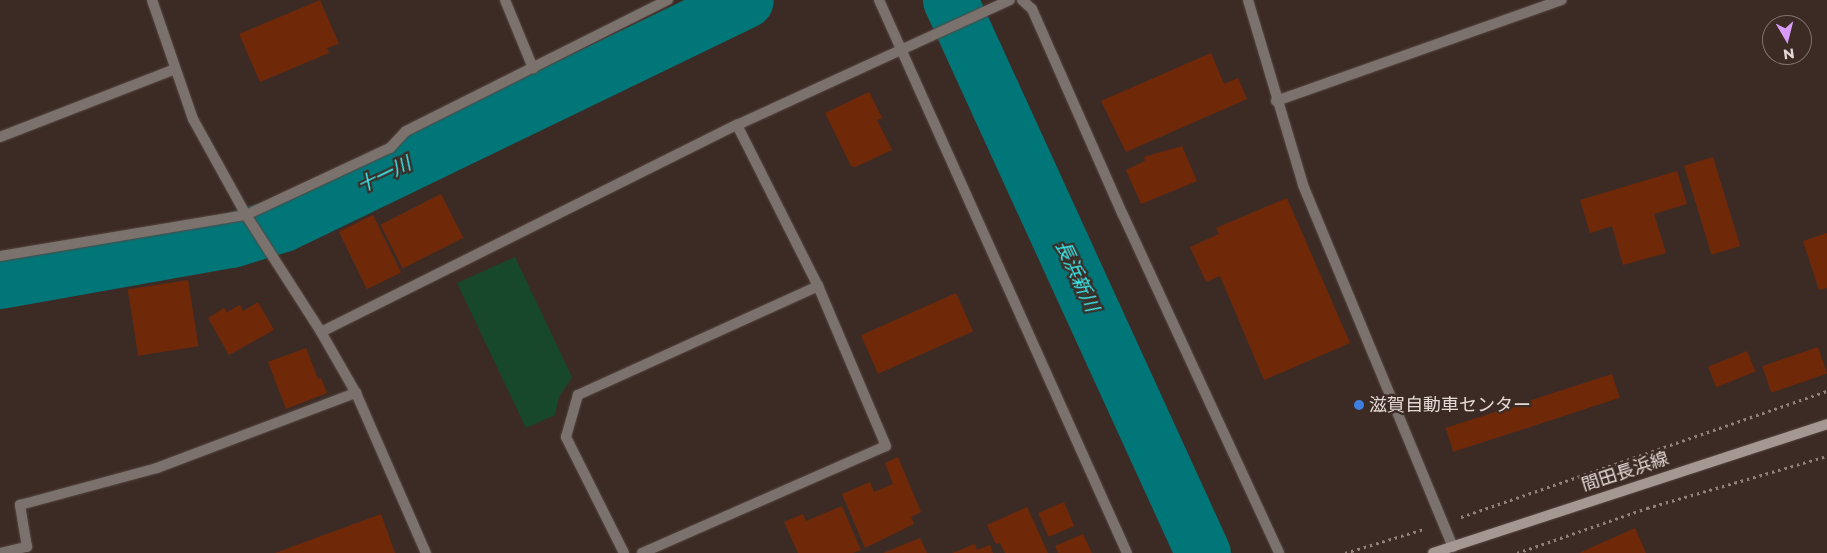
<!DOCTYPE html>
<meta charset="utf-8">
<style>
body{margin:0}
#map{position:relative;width:1827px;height:553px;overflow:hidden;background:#3c2b25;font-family:Montserrat,"Noto Sans JP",sans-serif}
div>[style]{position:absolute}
.green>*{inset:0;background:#17482c}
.river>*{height:55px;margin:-27.5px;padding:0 27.5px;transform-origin:27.5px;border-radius:27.5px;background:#007678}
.building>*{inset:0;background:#702908;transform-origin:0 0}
.path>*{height:3px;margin-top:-1.5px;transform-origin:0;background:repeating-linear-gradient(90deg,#90817c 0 2.5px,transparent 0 6.5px)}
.roads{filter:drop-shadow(0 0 1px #574741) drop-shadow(0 0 1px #574741)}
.minor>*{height:10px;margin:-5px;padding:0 5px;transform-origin:5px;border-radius:5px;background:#7b726e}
.secondary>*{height:10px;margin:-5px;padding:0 5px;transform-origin:5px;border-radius:5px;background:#a59791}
.dots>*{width:14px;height:14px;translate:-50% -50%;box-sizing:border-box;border:2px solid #3c2b25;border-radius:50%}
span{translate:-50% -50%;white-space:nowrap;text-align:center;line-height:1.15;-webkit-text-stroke:4.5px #3c2b25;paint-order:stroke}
.poi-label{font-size:18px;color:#e5d9d5}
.left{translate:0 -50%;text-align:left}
.street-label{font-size:18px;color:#e5d9d5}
.water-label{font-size:19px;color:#3af2f6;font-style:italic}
.north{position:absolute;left:1762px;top:15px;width:50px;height:50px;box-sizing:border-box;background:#3c2b25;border:1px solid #80716b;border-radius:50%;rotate:172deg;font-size:14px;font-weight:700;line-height:20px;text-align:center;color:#e5d9d5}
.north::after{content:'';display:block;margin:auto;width:18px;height:22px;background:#d89bf8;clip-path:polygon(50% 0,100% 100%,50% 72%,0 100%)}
</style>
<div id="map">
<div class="green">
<i style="clip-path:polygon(515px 257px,572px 377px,559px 397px,555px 415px,526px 428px,457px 283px)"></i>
</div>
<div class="river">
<i style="left:950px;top:0;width:608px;rotate:65.42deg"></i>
<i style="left:0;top:281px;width:235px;rotate:-10.1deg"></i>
<i style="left:231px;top:240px;width:54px;rotate:-17.1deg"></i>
<i style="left:283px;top:224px;width:514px;rotate:-25.82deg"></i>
</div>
<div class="building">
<i style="clip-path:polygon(320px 0,339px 44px,327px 48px,329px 53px,260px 82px,239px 34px)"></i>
<i style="clip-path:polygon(1211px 53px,1224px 84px,1238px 78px,1247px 99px,1126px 152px,1101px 101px)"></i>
<i style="clip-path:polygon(869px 92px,882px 118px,877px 120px,892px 150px,855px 167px,851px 166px,825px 113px)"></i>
<i style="clip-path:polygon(1182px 146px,1197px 181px,1141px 204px,1126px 170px,1145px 161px,1144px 157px)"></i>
<i style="left:1713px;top:157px;width:93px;height:30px;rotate:73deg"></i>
<i style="clip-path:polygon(1677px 171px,1687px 204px,1654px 214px,1666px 253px,1623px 265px,1612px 226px,1590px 233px,1580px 200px)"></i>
<i style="left:441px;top:194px;width:49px;height:68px;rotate:63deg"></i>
<i style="clip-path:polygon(1287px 198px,1350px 343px,1264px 380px,1220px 276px,1206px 282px,1190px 247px,1219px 234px,1216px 228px)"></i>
<i style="left:373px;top:215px;width:64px;height:38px;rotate:64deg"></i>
<i style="clip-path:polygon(1827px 233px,1827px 288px,1819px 290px,1803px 241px)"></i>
<i style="left:188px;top:280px;width:67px;height:61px;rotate:81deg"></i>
<i style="left:956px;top:293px;width:42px;height:104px;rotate:66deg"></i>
<i style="clip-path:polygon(258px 302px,274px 330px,229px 355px,208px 318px,224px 308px,227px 312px,240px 305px,243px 311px)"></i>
<i style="left:1818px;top:347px;width:28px;height:59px;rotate:71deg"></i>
<i style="clip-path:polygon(306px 348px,318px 379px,321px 378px,327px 393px,286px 409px,268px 362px)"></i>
<i style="left:1747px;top:351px;width:22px;height:42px;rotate:68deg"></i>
<i style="left:1612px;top:374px;width:25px;height:175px;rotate:72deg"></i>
<i style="clip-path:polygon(898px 457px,921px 512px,911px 517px,914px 524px,865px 548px,842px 494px,870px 482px,874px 492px,893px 484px,885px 463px)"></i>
<i style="left:1064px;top:502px;width:26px;height:28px;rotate:67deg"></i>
<i style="clip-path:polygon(842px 506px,861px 550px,853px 553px,798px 553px,784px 522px,803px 514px,806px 521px)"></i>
<i style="clip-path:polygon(1027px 507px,1048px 553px,1005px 553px,1000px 543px,996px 544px,987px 525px)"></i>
<i style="clip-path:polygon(381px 514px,395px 553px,275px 553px)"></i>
<i style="clip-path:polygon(1635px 528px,1646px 553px,1579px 553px)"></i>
<i style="clip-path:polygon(1083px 534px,1092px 553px,1058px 553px,1055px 546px)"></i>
<i style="clip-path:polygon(920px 538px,927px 553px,883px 553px)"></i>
<i style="clip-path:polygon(975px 544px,977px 550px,990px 545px,993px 553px,952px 553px)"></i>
</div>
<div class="path">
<i style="left:1461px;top:517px;width:387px;rotate:-19deg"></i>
<i style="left:1345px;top:553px;width:83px;rotate:-16.9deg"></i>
<i style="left:1517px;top:553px;width:138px;rotate:-19.1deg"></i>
<i style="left:1647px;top:508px;width:187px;rotate:-16.1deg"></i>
</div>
<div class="roads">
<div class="minor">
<i style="left:152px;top:0;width:126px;rotate:71deg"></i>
<i style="left:193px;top:119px;width:110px;rotate:61.1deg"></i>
<i style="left:246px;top:215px;width:139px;rotate:57.3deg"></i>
<i style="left:321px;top:332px;width:70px;rotate:60.2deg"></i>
<i style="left:356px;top:393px;width:175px;rotate:66.4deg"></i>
<i style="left:505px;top:0;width:74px;rotate:67.6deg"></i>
<i style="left:879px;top:0;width:606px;rotate:65.85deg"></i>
<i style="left:1022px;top:0;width:13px;rotate:42deg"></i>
<i style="left:1032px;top:9px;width:225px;rotate:66.2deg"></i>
<i style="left:1123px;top:215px;width:372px;rotate:65.2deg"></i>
<i style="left:1248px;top:0;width:193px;rotate:73.4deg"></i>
<i style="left:1303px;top:185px;width:392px;rotate:67.5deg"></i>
<i style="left:1276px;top:101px;width:303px;rotate:-19.5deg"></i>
<i style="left:0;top:137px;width:188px;rotate:-21.2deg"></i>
<i style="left:0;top:256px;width:249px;rotate:-9.5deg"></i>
<i style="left:246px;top:215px;width:159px;rotate:-25deg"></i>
<i style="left:390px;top:148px;width:23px;rotate:-47deg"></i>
<i style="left:406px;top:131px;width:293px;rotate:-26.6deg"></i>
<i style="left:321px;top:332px;width:465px;rotate:-26.5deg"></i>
<i style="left:737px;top:125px;width:300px;rotate:-24.6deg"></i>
<i style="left:0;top:553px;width:28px;rotate:-13deg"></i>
<i style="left:27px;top:547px;width:43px;rotate:-99.5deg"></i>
<i style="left:20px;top:505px;width:142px;rotate:-15.1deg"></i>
<i style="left:157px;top:468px;width:213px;rotate:-20.7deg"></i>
<i style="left:624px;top:553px;width:130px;rotate:-116.6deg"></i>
<i style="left:566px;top:437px;width:44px;rotate:-74.1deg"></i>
<i style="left:578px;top:395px;width:264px;rotate:-24.4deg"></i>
<i style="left:642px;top:553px;width:266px;rotate:-23.7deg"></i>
<i style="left:886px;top:446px;width:174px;rotate:-113deg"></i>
<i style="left:818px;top:286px;width:180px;rotate:-116.7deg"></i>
</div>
<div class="secondary">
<i style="left:1433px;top:553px;width:415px;rotate:-18.1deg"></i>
</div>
</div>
<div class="dots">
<i style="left:1359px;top:405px;background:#3f7fe0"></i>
</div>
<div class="poi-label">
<span class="left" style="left:1369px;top:405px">滋賀自動車センター</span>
</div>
<div class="street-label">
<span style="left:1625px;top:472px;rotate:-18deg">間田長浜線</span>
</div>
<div class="water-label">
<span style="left:384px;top:175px;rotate:-26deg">十一川</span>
<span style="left:1077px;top:276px;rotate:65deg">長浜新川</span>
</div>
<div class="north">N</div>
</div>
